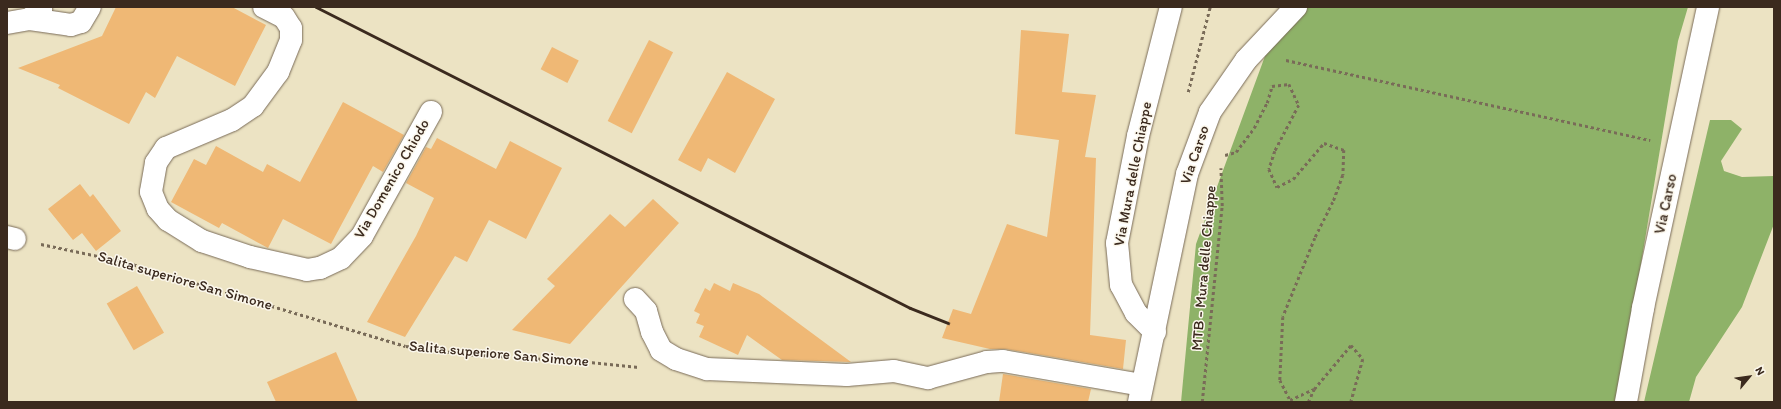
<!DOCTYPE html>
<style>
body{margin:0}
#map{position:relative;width:1781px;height:409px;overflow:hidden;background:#ece3c3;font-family:Itim,sans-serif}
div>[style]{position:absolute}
.forest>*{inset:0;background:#8eb268}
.building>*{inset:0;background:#efb875;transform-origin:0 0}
.path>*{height:2.5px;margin-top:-1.25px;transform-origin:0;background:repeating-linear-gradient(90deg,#796b58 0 3px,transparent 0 6px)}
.roads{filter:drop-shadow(0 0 1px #796b58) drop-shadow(0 0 1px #796b58)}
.minor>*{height:22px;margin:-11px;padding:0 11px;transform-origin:11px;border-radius:11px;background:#fff}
.rail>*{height:3px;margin:-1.5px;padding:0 1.5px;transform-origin:1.5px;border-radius:1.5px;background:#3b2a1e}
span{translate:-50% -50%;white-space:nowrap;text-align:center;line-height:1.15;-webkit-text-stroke:3px #fbf7ec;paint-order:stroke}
.street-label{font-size:15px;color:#3b2a1e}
.frame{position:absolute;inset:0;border:8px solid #3b2a1e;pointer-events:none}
.north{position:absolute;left:1729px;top:357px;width:40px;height:40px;-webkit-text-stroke:3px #fbf7ec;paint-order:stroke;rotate:61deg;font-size:11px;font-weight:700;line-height:16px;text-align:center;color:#3b2a1e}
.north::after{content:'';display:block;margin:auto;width:14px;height:18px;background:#3b2a1e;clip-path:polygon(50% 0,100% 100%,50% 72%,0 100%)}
</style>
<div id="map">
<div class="forest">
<i style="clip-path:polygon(1283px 7px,1688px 7px,1678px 41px,1618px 402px,1181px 402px,1196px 244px)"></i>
<i style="clip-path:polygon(1710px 120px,1731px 120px,1742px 129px,1721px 161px,1724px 171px,1742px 177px,1774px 176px,1774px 224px,1742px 307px,1696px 377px,1689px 402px,1644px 402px)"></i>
</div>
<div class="building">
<i style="clip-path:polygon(116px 7px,232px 7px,266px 25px,235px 86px,177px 56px,155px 98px,146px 92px,129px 124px,58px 88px,60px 85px,18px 68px,102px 36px)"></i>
<i style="clip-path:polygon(1021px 30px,1069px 34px,1062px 92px,1096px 95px,1085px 157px,1096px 158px,1090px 335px,1126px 340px,1123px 369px,1005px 349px,990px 349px,942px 338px,953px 309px,971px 314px,1007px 224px,1047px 237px,1059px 140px,1015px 134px)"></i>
<i style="left:649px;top:40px;width:27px;height:91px;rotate:27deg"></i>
<i style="left:552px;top:47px;width:30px;height:25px;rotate:27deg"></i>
<i style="clip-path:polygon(727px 72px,775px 99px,735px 173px,708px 158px,701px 172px,678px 160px)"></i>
<i style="clip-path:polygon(343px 102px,404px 135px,383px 172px,373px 166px,331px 244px,283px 219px,268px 248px,222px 223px,219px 228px,171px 202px,194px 159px,206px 165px,216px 146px,263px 172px,267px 164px,300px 182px)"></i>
<i style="clip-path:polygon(437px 138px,496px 169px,510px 141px,562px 168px,526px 239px,489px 220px,467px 262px,455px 256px,405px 337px,367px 322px,416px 236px,434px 198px,406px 183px,426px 147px,431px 149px)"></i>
<i style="clip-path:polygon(80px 184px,90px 197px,93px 194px,121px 231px,96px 251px,82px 233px,73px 240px,48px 209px)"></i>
<i style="clip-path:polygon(653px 199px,679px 223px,570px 344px,512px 330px,555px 286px,547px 279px,610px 214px,625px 227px)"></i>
<i style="clip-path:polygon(714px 283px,730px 291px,733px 283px,759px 294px,851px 362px,782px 360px,747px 335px,738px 355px,699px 337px,704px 326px,696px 323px,700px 314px,694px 311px,705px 288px,710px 291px)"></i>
<i style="left:137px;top:286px;width:54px;height:35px;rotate:60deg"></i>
<i style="clip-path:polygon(336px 352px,358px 402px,276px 402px,267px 382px)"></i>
<i style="clip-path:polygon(1003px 374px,1091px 389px,1088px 402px,999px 402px)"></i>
</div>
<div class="path">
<i style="left:1286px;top:60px;width:373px;rotate:12.4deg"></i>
<i style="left:1188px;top:92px;width:88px;rotate:-75.5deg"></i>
<i style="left:1225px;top:155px;width:11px;rotate:-15deg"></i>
<i style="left:1236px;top:152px;width:30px;rotate:-53deg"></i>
<i style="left:1254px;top:128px;width:28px;rotate:-63deg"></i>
<i style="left:1267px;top:103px;width:18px;rotate:-74deg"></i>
<i style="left:1272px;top:86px;width:17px;rotate:-7deg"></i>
<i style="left:1289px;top:84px;width:23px;rotate:65deg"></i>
<i style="left:1299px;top:105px;width:52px;rotate:117.6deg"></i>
<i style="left:1275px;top:151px;width:19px;rotate:108deg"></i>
<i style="left:1269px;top:169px;width:20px;rotate:66deg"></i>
<i style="left:1277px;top:187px;width:18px;rotate:-27deg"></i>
<i style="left:1293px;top:179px;width:48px;rotate:-49.3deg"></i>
<i style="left:1324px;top:143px;width:21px;rotate:19deg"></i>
<i style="left:1344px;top:150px;width:25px;rotate:92deg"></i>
<i style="left:1343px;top:175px;width:29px;rotate:110deg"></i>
<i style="left:1333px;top:202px;width:40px;rotate:116.6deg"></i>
<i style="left:1315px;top:238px;width:85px;rotate:112.1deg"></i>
<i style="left:1283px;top:317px;width:63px;rotate:92.7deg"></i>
<i style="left:1280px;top:380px;width:22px;rotate:63deg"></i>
<i style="left:1290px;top:400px;width:26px;rotate:-25deg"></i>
<i style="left:41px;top:244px;width:83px;rotate:11.9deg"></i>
<i style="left:122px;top:261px;width:296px;rotate:16.7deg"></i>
<i style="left:406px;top:346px;width:60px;rotate:7.7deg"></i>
<i style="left:465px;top:354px;width:115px;rotate:3.5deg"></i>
<i style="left:580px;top:361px;width:59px;rotate:5.8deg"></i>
<i style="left:1202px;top:402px;width:197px;rotate:-84.2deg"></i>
<i style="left:1222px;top:206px;width:38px;rotate:-92deg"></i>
<i style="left:1308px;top:402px;width:14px;rotate:-65deg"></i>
<i style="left:1314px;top:389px;width:57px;rotate:-49.9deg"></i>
<i style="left:1351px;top:345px;width:18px;rotate:49deg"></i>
<i style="left:1363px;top:359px;width:45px;rotate:105.6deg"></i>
</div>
<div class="roads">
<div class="minor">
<i style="left:264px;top:7px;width:22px;rotate:27deg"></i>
<i style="left:284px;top:17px;width:13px;rotate:58deg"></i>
<i style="left:291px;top:28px;width:12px;rotate:90deg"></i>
<i style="left:291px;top:40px;width:35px;rotate:112deg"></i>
<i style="left:278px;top:72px;width:42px;rotate:126.3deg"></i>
<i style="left:253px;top:106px;width:25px;rotate:146deg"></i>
<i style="left:232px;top:120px;width:72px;rotate:157deg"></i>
<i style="left:166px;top:148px;width:18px;rotate:124deg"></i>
<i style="left:156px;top:163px;width:29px;rotate:100deg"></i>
<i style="left:151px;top:192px;width:18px;rotate:68deg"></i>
<i style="left:158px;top:209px;width:15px;rotate:48deg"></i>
<i style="left:168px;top:220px;width:40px;rotate:32deg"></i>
<i style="left:202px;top:241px;width:51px;rotate:18.4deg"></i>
<i style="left:250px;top:257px;width:58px;rotate:12.8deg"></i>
<i style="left:307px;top:270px;width:13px;rotate:-9deg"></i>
<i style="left:320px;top:268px;width:23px;rotate:-25deg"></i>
<i style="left:341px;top:258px;width:30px;rotate:-46deg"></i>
<i style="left:362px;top:236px;width:142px;rotate:-60.9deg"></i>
<i style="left:30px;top:19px;width:41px;rotate:8.3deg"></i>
<i style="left:71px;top:25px;width:10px;rotate:-17deg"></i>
<i style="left:81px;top:22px;width:17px;rotate:-59deg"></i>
<i style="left:7px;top:23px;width:23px;rotate:-10deg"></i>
<i style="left:30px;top:19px;width:15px;rotate:-42deg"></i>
<i style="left:7px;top:237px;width:8px;rotate:14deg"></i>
<i style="left:635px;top:299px;width:16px;rotate:47deg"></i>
<i style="left:646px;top:311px;width:22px;rotate:74deg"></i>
<i style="left:652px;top:332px;width:20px;rotate:63deg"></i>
<i style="left:661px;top:350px;width:17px;rotate:31deg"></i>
<i style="left:676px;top:359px;width:33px;rotate:18deg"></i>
<i style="left:707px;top:369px;width:140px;rotate:2.5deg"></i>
<i style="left:847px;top:375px;width:47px;rotate:-4.9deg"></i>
<i style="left:894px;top:371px;width:35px;rotate:12deg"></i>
<i style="left:928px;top:378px;width:61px;rotate:-15.2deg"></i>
<i style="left:987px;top:362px;width:16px;rotate:-4deg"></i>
<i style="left:1003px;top:361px;width:141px;rotate:9.8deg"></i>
<i style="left:1155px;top:332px;width:27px;rotate:-135deg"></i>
<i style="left:1136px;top:313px;width:32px;rotate:-118deg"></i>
<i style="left:1121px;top:285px;width:42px;rotate:-95.4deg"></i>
<i style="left:1117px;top:243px;width:109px;rotate:-78.9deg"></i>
<i style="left:1138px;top:136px;width:133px;rotate:-75.7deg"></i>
<i style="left:1139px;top:402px;width:233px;rotate:-78.1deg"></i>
<i style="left:1187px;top:174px;width:66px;rotate:-69.6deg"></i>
<i style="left:1210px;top:112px;width:63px;rotate:-55.3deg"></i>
<i style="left:1246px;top:60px;width:73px;rotate:-46.7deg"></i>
<i style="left:1626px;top:402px;width:96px;rotate:-79.7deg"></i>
<i style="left:1643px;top:308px;width:308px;rotate:-77.8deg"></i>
</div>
</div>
<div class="rail">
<i style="left:316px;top:7px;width:666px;rotate:26.87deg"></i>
<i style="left:910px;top:308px;width:41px;rotate:21.5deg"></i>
</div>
<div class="street-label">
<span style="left:1195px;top:155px;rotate:-71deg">Via Carso</span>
<span style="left:1133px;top:174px;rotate:-79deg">Via Mura delle Chiappe</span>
<span style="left:392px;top:179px;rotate:-60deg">Via Domenico Chiodo</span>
<span style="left:1666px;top:204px;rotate:-78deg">Via Carso</span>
<span style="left:1204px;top:268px;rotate:-85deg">MTB - Mura delle Chiappe</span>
<span style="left:185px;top:281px;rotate:16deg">Salita superiore San Simone</span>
<span style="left:499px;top:354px;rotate:5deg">Salita superiore San Simone</span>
</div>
<div class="frame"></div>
<div class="north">N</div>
</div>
